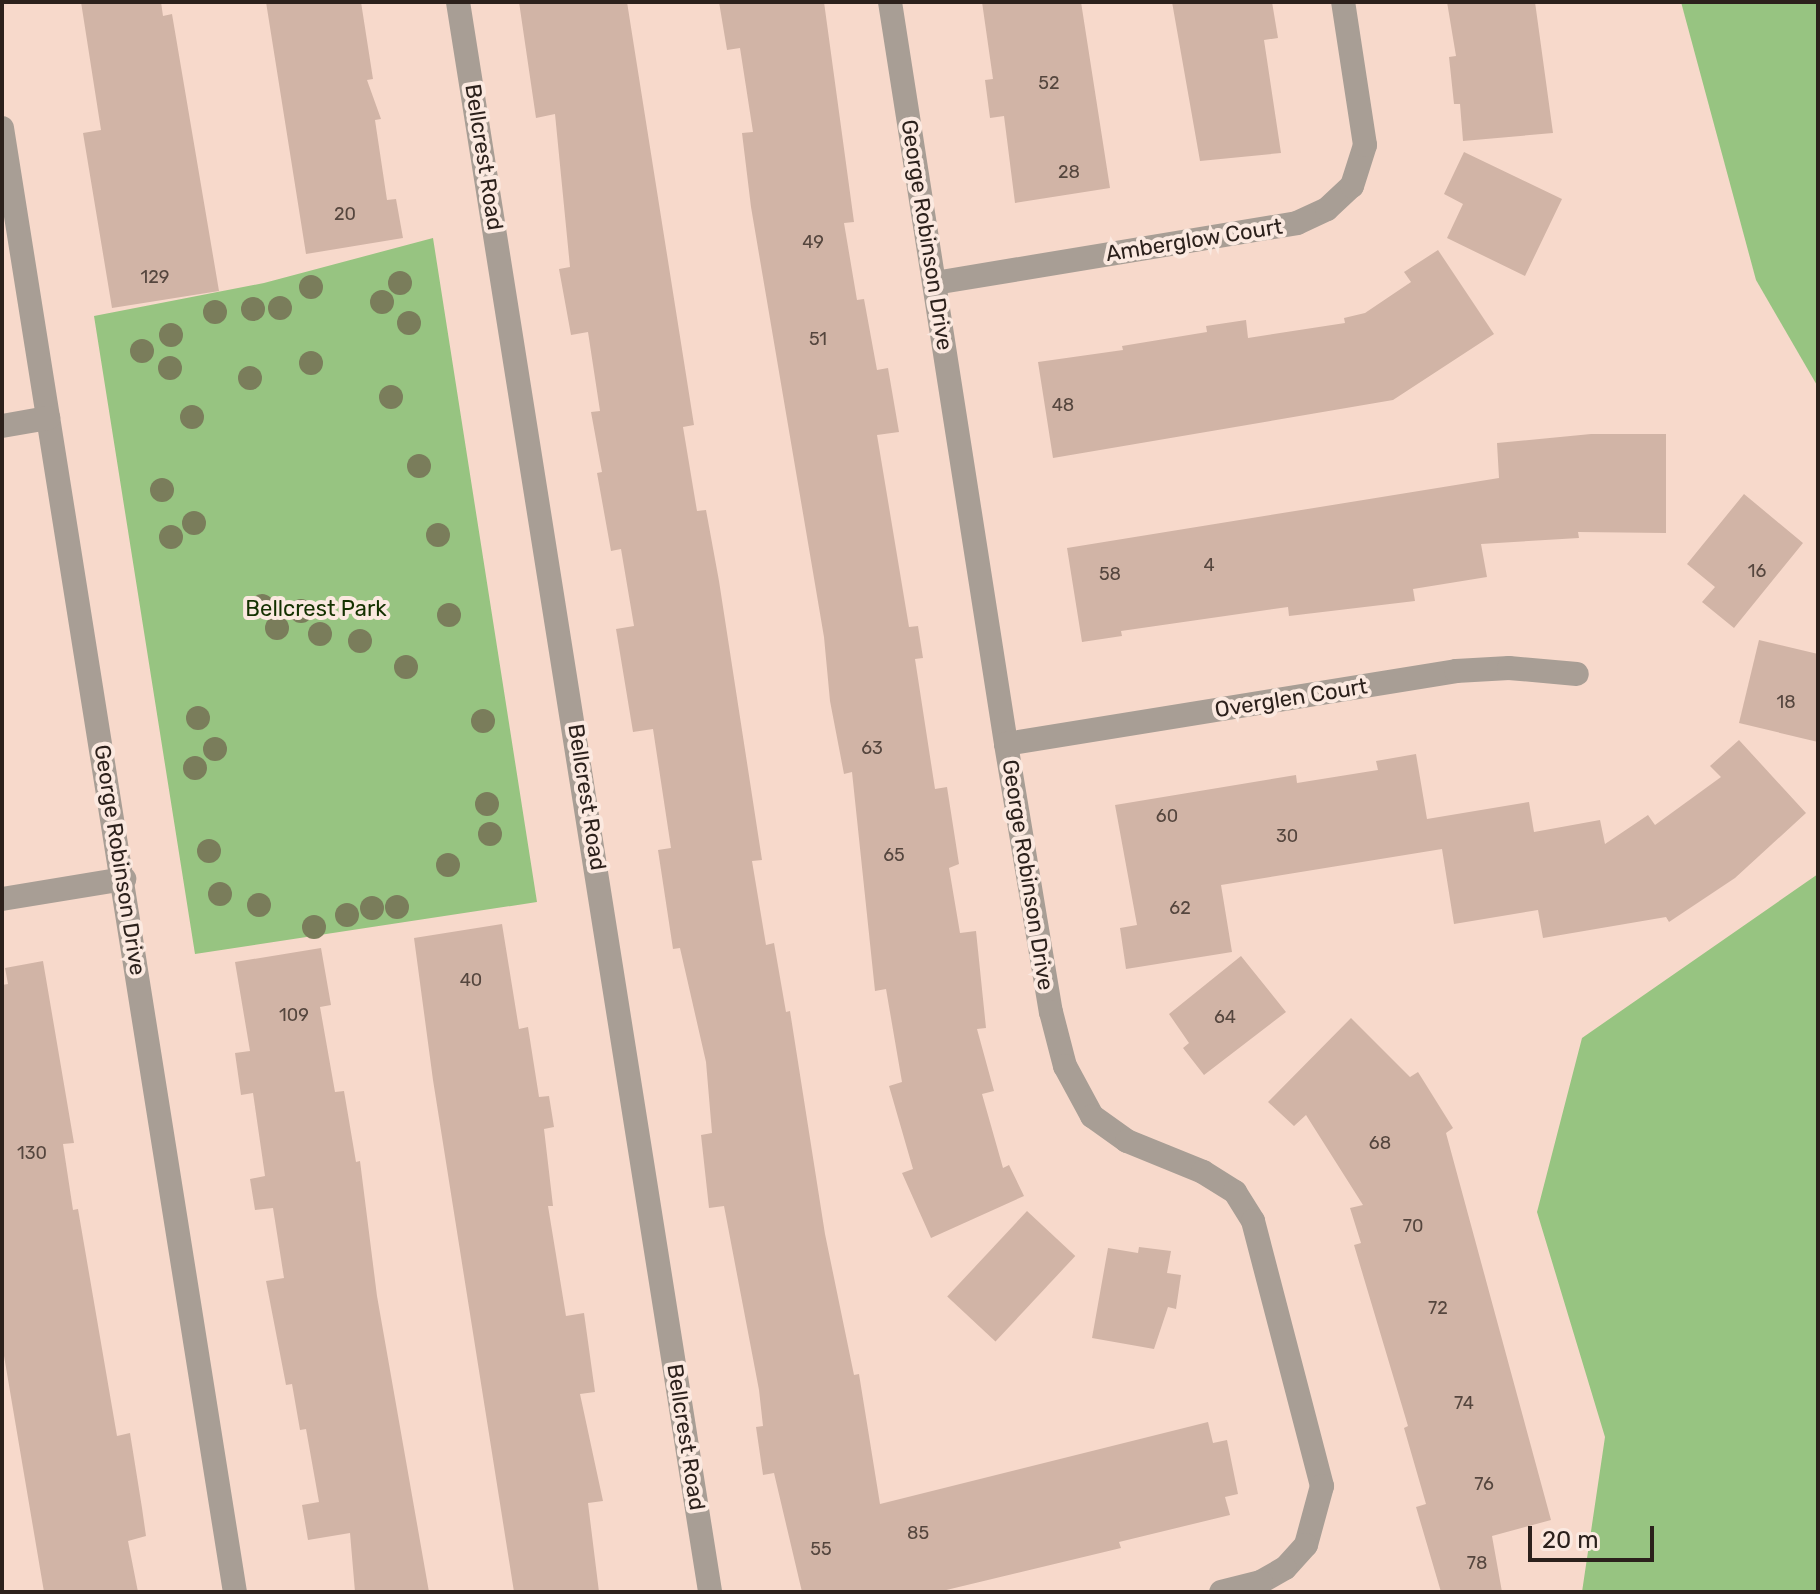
<!DOCTYPE html>
<style>
body{margin:0}
#map{position:relative;width:1820px;height:1594px;overflow:hidden;background:#f7d9cb;font-family:Rubik,sans-serif}
div>[style]{position:absolute}
.green>*{inset:0;background:#97c481}
.building>*{inset:0;background:#d1b4a6;transform-origin:0 0}
.street>*{height:24px;margin:-12px;padding:0 12px;transform-origin:12px;border-radius:12px;background:#a89e95}
.trees>*{width:24px;height:24px;margin:-12px;border-radius:50%;background:#7a7d5b}
span{translate:-50% -50%;white-space:nowrap;text-align:center;line-height:1.15;-webkit-text-stroke:8px #fbe9e0;paint-order:stroke}
.number-label{font-size:18px;color:#55463e}
.number-label span{-webkit-text-stroke-width:0}
.street-label{font-size:22px;color:#2c211c}
.park-label{font-size:22px;color:#143100}
.frame{position:absolute;inset:0;border:4px solid #2c211c;pointer-events:none}
.scale{position:absolute;left:1528px;top:1526px;width:126px;height:36px;box-sizing:border-box;border:4px solid #2c211c;border-top:0;padding-left:10px;font-size:24px;line-height:28px;white-space:nowrap;color:#2c211c;-webkit-text-stroke:6px #fbe9e0;paint-order:stroke}
</style>
<div id="map">
<div class="green">
<i style="clip-path:polygon(1681px 2px,1818px 2px,1818px 387px,1756px 280px)"></i>
<i style="clip-path:polygon(433px 238px,537px 902px,195px 954px,94px 316px,264px 283px)"></i>
<i style="clip-path:polygon(1818px 874px,1818px 1592px,1582px 1592px,1605px 1437px,1537px 1212px,1582px 1038px)"></i>
</div>
<div class="building">
<i style="clip-path:polygon(81px 2px,161px 2px,163px 16px,172px 14px,219px 291px,112px 308px,83px 133px,101px 130px)"></i>
<i style="clip-path:polygon(266px 2px,361px 2px,373px 79px,367px 80px,381px 119px,375px 120px,387px 200px,396px 199px,403px 238px,306px 254px)"></i>
<i style="clip-path:polygon(519px 2px,627px 2px,694px 425px,683px 427px,697px 511px,706px 510px,719px 581px,762px 860px,752px 861px,766px 945px,774px 943px,786px 1012px,790px 1011px,825px 1234px,854px 1375px,859px 1374px,880px 1504px,1208px 1422px,1213px 1443px,1227px 1440px,1238px 1494px,1225px 1497px,1230px 1515px,1119px 1542px,1121px 1548px,938px 1592px,802px 1592px,774px 1473px,763px 1475px,756px 1427px,763px 1426px,759px 1390px,724px 1206px,709px 1208px,701px 1135px,712px 1133px,706px 1062px,680px 948px,673px 949px,658px 850px,671px 848px,653px 729px,633px 732px,616px 629px,634px 626px,621px 549px,611px 551px,597px 473px,602px 472px,591px 412px,600px 411px,588px 332px,571px 335px,559px 269px,570px 267px,555px 114px,536px 118px)"></i>
<i style="clip-path:polygon(719px 2px,824px 2px,854px 222px,844px 223px,857px 300px,864px 299px,877px 370px,888px 368px,899px 432px,877px 435px,909px 627px,918px 626px,923px 658px,915px 659px,935px 789px,947px 787px,959px 864px,949px 868px,960px 933px,976px 931px,986px 1028px,977px 1029px,994px 1091px,982px 1094px,1003px 1168px,1009px 1165px,1024px 1196px,931px 1238px,902px 1173px,913px 1169px,889px 1086px,902px 1082px,886px 989px,875px 991px,852px 772px,844px 774px,830px 701px,824px 637px,751px 207px,742px 133px,753px 132px,740px 48px,727px 50px)"></i>
<i style="clip-path:polygon(982px 2px,1081px 2px,1110px 188px,1015px 203px,1004px 116px,990px 118px,985px 80px,993px 79px)"></i>
<i style="clip-path:polygon(1172px 2px,1272px 2px,1278px 38px,1264px 40px,1281px 153px,1200px 161px)"></i>
<i style="clip-path:polygon(1447px 2px,1535px 2px,1553px 133px,1463px 141px,1460px 104px,1454px 104px,1449px 57px,1456px 56px)"></i>
<i style="clip-path:polygon(1464px 152px,1562px 199px,1525px 276px,1447px 238px,1463px 204px,1444px 194px)"></i>
<i style="clip-path:polygon(1438px 250px,1494px 334px,1393px 400px,1053px 458px,1038px 362px,1123px 350px,1122px 346px,1207px 332px,1206px 326px,1246px 320px,1248px 338px,1345px 323px,1344px 318px,1365px 313px,1411px 282px,1404px 272px)"></i>
<i style="clip-path:polygon(1591px 434px,1666px 434px,1666px 533px,1578px 532px,1579px 538px,1481px 544px,1487px 577px,1413px 589px,1415px 601px,1289px 616px,1288px 607px,1121px 631px,1122px 636px,1082px 642px,1067px 548px,1499px 478px,1497px 443px)"></i>
<i style="clip-path:polygon(1744px 494px,1803px 543px,1734px 628px,1702px 602px,1715px 587px,1687px 564px)"></i>
<i style="clip-path:polygon(1759px 640px,1818px 654px,1818px 742px,1739px 723px)"></i>
<i style="clip-path:polygon(1739px 740px,1806px 813px,1735px 878px,1669px 922px,1666px 917px,1543px 938px,1538px 910px,1454px 924px,1442px 849px,1221px 885px,1232px 952px,1126px 969px,1120px 928px,1137px 925px,1115px 805px,1296px 775px,1297px 783px,1378px 770px,1376px 761px,1416px 754px,1427px 819px,1529px 802px,1534px 832px,1600px 820px,1605px 844px,1648px 815px,1655px 825px,1721px 777px,1710px 766px)"></i>
<i style="clip-path:polygon(502px 924px,519px 1029px,528px 1027px,539px 1097px,549px 1096px,554px 1127px,544px 1129px,553px 1206px,548px 1206px,566px 1316px,584px 1313px,595px 1392px,580px 1394px,603px 1501px,588px 1503px,599px 1592px,514px 1592px,433px 1080px,414px 938px)"></i>
<i style="clip-path:polygon(321px 948px,331px 1005px,320px 1007px,335px 1092px,344px 1091px,356px 1162px,360px 1161px,377px 1296px,429px 1592px,355px 1592px,350px 1533px,308px 1540px,302px 1505px,319px 1502px,306px 1429px,300px 1430px,292px 1384px,286px 1385px,266px 1281px,284px 1278px,273px 1208px,255px 1210px,250px 1179px,265px 1176px,253px 1093px,241px 1095px,235px 1053px,250px 1051px,235px 962px)"></i>
<i style="clip-path:polygon(1241px 956px,1286px 1012px,1204px 1075px,1183px 1048px,1189px 1043px,1169px 1014px)"></i>
<i style="clip-path:polygon(43px 961px,74px 1143px,63px 1144px,73px 1210px,78px 1209px,117px 1436px,130px 1433px,142px 1508px,146px 1536px,128px 1541px,138px 1592px,44px 1592px,2px 1344px,2px 985px,8px 984px,5px 968px)"></i>
<i style="clip-path:polygon(1351px 1018px,1410px 1077px,1418px 1072px,1453px 1128px,1446px 1133px,1551px 1520px,1492px 1536px,1502px 1592px,1441px 1592px,1416px 1507px,1426px 1504px,1404px 1428px,1408px 1426px,1354px 1245px,1361px 1243px,1350px 1208px,1363px 1205px,1306px 1115px,1294px 1126px,1268px 1102px)"></i>
<i style="left:1027px;top:1211px;width:66px;height:117px;rotate:43deg"></i>
<i style="clip-path:polygon(1139px 1247px,1171px 1251px,1167px 1273px,1181px 1275px,1176px 1309px,1168px 1307px,1154px 1349px,1092px 1338px,1108px 1248px,1138px 1253px)"></i>
</div>
<div class="street">
<i style="left:458px;top:2px;width:1610px;rotate:80.99deg"></i>
<i style="left:890px;top:2px;width:751px;rotate:81.11deg"></i>
<i style="left:1006px;top:744px;width:272px;rotate:80.5deg"></i>
<i style="left:1051px;top:1012px;width:56px;rotate:75.5deg"></i>
<i style="left:1065px;top:1066px;width:57px;rotate:61.6deg"></i>
<i style="left:1092px;top:1116px;width:43px;rotate:35.5deg"></i>
<i style="left:1127px;top:1141px;width:82px;rotate:22.2deg"></i>
<i style="left:1203px;top:1172px;width:38px;rotate:32deg"></i>
<i style="left:1235px;top:1192px;width:34px;rotate:58deg"></i>
<i style="left:1253px;top:1221px;width:274px;rotate:75.4deg"></i>
<i style="left:1322px;top:1486px;width:61px;rotate:105.2deg"></i>
<i style="left:1306px;top:1545px;width:31px;rotate:132deg"></i>
<i style="left:1285px;top:1568px;width:28px;rotate:150deg"></i>
<i style="left:1261px;top:1582px;width:41px;rotate:166deg"></i>
<i style="left:2px;top:128px;width:1482px;rotate:80.96deg"></i>
<i style="left:935px;top:283px;width:367px;rotate:-9.4deg"></i>
<i style="left:1297px;top:223px;width:33px;rotate:-25deg"></i>
<i style="left:1327px;top:209px;width:34px;rotate:-43deg"></i>
<i style="left:1352px;top:186px;width:43px;rotate:-72.4deg"></i>
<i style="left:1365px;top:145px;width:145px;rotate:-98.7deg"></i>
<i style="left:2px;top:426px;width:47px;rotate:-9.9deg"></i>
<i style="left:1006px;top:744px;width:456px;rotate:-9.2deg"></i>
<i style="left:1456px;top:671px;width:53px;rotate:-3.2deg"></i>
<i style="left:1509px;top:668px;width:68px;rotate:5deg"></i>
<i style="left:2px;top:899px;width:124px;rotate:-9.3deg"></i>
</div>
<div class="trees">
<i style="left:400px;top:283px"></i>
<i style="left:311px;top:287px"></i>
<i style="left:382px;top:302px"></i>
<i style="left:280px;top:308px"></i>
<i style="left:253px;top:309px"></i>
<i style="left:215px;top:312px"></i>
<i style="left:409px;top:323px"></i>
<i style="left:171px;top:335px"></i>
<i style="left:142px;top:351px"></i>
<i style="left:311px;top:363px"></i>
<i style="left:170px;top:368px"></i>
<i style="left:250px;top:378px"></i>
<i style="left:391px;top:397px"></i>
<i style="left:192px;top:417px"></i>
<i style="left:419px;top:466px"></i>
<i style="left:162px;top:490px"></i>
<i style="left:194px;top:523px"></i>
<i style="left:438px;top:535px"></i>
<i style="left:171px;top:537px"></i>
<i style="left:262px;top:606px"></i>
<i style="left:301px;top:611px"></i>
<i style="left:449px;top:615px"></i>
<i style="left:277px;top:628px"></i>
<i style="left:320px;top:634px"></i>
<i style="left:360px;top:641px"></i>
<i style="left:406px;top:667px"></i>
<i style="left:198px;top:718px"></i>
<i style="left:483px;top:721px"></i>
<i style="left:215px;top:749px"></i>
<i style="left:195px;top:768px"></i>
<i style="left:487px;top:804px"></i>
<i style="left:490px;top:834px"></i>
<i style="left:209px;top:851px"></i>
<i style="left:448px;top:865px"></i>
<i style="left:220px;top:894px"></i>
<i style="left:259px;top:905px"></i>
<i style="left:397px;top:907px"></i>
<i style="left:372px;top:908px"></i>
<i style="left:347px;top:915px"></i>
<i style="left:314px;top:927px"></i>
</div>
<div class="number-label">
<span style="left:1049px;top:83px">52</span>
<span style="left:1069px;top:172px">28</span>
<span style="left:345px;top:214px">20</span>
<span style="left:813px;top:242px">49</span>
<span style="left:155px;top:277px">129</span>
<span style="left:818px;top:339px">51</span>
<span style="left:1063px;top:405px">48</span>
<span style="left:1209px;top:565px">4</span>
<span style="left:1757px;top:571px">16</span>
<span style="left:1110px;top:574px">58</span>
<span style="left:1786px;top:702px">18</span>
<span style="left:872px;top:748px">63</span>
<span style="left:1167px;top:816px">60</span>
<span style="left:1287px;top:836px">30</span>
<span style="left:894px;top:855px">65</span>
<span style="left:1180px;top:908px">62</span>
<span style="left:471px;top:980px">40</span>
<span style="left:294px;top:1015px">109</span>
<span style="left:1225px;top:1017px">64</span>
<span style="left:1380px;top:1143px">68</span>
<span style="left:32px;top:1153px">130</span>
<span style="left:1413px;top:1226px">70</span>
<span style="left:1438px;top:1308px">72</span>
<span style="left:1464px;top:1403px">74</span>
<span style="left:1484px;top:1484px">76</span>
<span style="left:918px;top:1533px">85</span>
<span style="left:821px;top:1549px">55</span>
<span style="left:1477px;top:1563px">78</span>
</div>
<div class="street-label">
<span style="left:484px;top:157px;rotate:81deg">Bellcrest Road</span>
<span style="left:927px;top:235px;rotate:81deg">George Robinson Drive</span>
<span style="left:1194px;top:240px;rotate:-9deg">Amberglow Court</span>
<span style="left:1291px;top:698px;rotate:-9deg">Overglen Court</span>
<span style="left:587px;top:797px;rotate:81deg">Bellcrest Road</span>
<span style="left:120px;top:860px;rotate:81deg">George Robinson Drive</span>
<span style="left:1028px;top:875px;rotate:81deg">George Robinson Drive</span>
<span style="left:686px;top:1437px;rotate:81deg">Bellcrest Road</span>
</div>
<div class="park-label">
<span style="left:316px;top:609px">Bellcrest Park</span>
</div>
<div class="frame"></div>
<div class="scale">20 m</div>
</div>
